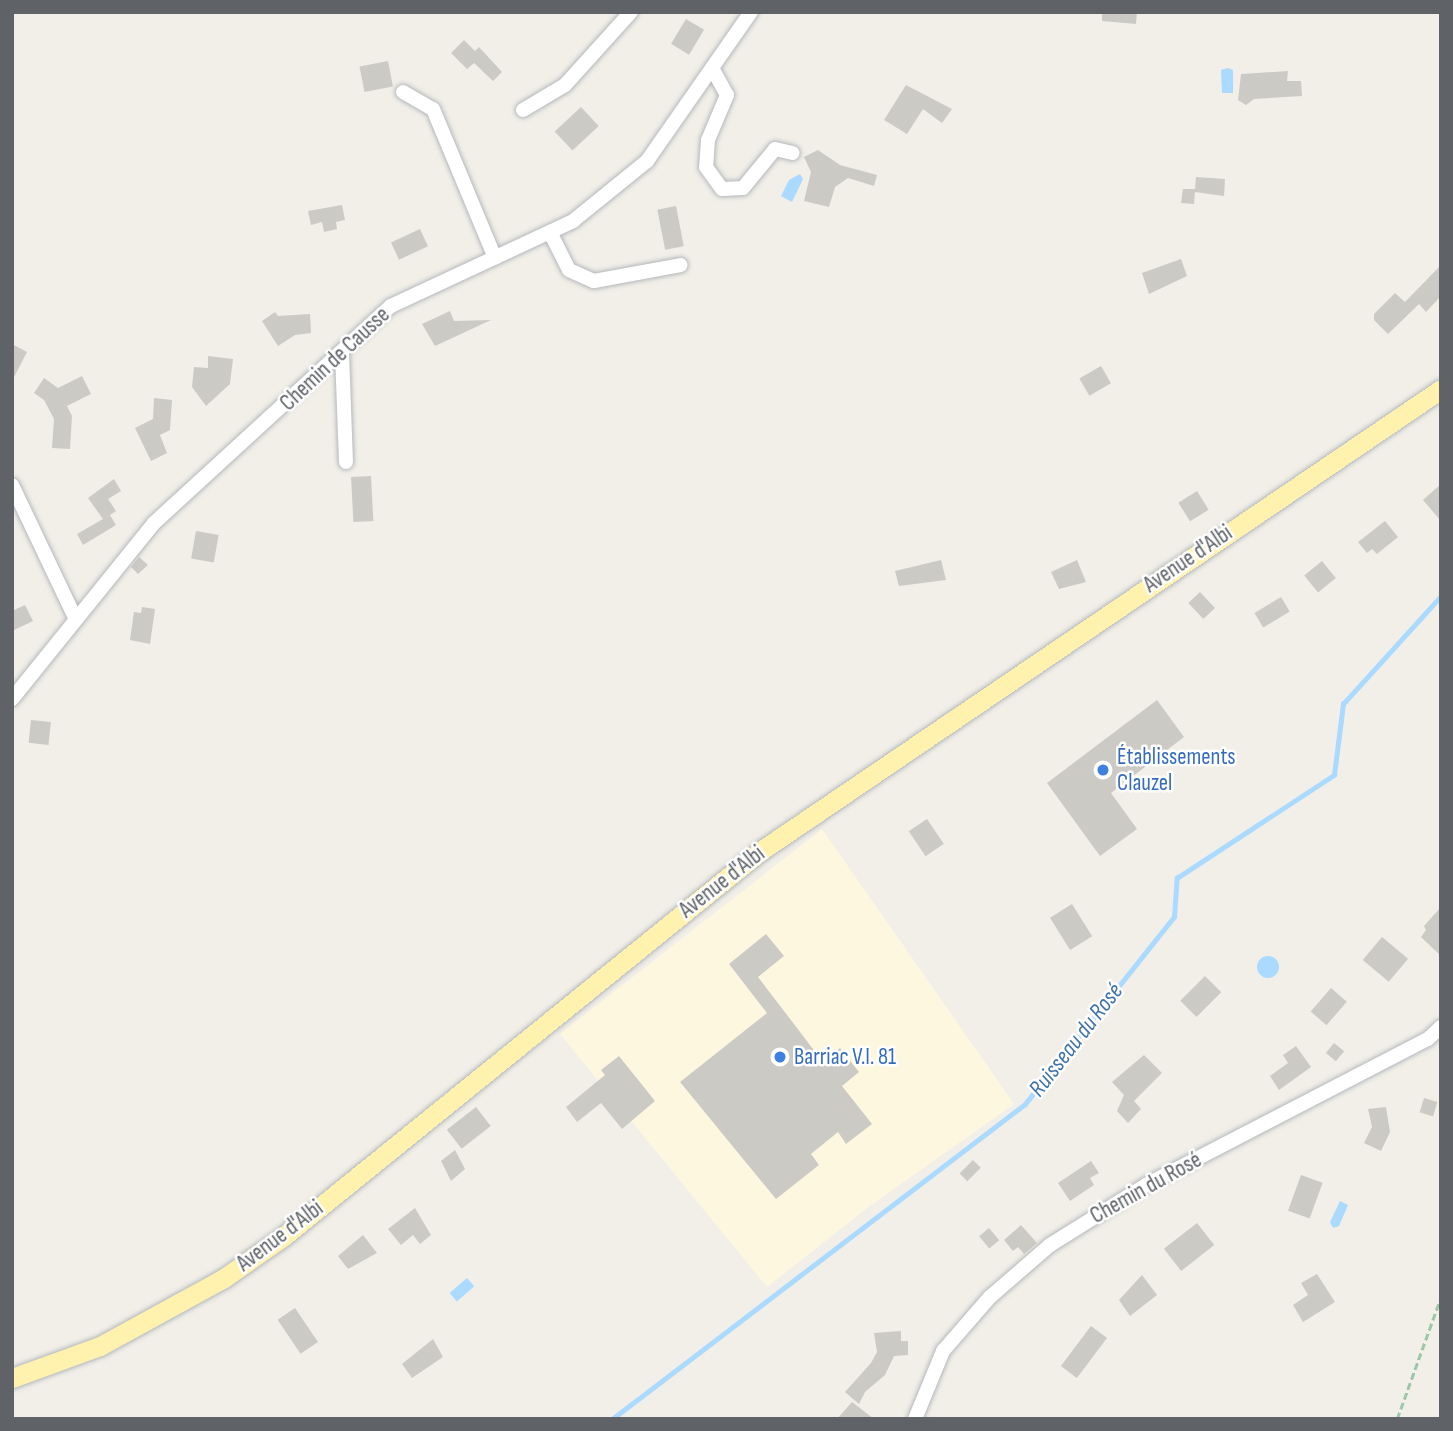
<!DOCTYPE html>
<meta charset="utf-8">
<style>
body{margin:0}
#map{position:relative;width:1453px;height:1431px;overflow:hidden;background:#f1efe8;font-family:"Sofia Sans Condensed",sans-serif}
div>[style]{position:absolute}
.commercial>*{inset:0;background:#fef7e0}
.water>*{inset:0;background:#aadaff;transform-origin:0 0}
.round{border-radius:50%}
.stream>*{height:4.5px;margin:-2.25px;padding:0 2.25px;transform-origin:2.25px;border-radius:2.25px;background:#aadaff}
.building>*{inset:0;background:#cccac5;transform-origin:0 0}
.path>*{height:2.5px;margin-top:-1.25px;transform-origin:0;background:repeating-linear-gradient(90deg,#9cc7a9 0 7px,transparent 0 10.5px)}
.roads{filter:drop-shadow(0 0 2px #b5b8bc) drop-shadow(0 0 2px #b5b8bc)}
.minor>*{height:14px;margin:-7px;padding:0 7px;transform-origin:7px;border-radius:7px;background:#fff}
.major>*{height:19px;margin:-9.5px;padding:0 9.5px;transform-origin:9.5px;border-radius:9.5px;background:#fff2af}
.dots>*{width:19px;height:19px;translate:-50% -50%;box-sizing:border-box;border:4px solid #fff;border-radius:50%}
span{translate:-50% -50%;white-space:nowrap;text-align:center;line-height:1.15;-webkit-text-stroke:5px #fff;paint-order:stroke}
.street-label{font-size:23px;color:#5f6368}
.shop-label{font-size:23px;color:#366cbe}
.left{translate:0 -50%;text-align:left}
.water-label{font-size:24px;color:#4174aa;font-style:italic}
.frame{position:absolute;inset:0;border:14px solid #5f6368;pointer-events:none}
</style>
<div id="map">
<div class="commercial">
<i style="clip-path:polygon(822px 829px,1014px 1104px,867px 1208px,767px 1287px,560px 1034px)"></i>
</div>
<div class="water">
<i style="clip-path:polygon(1228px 68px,1233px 70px,1233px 93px,1222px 93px,1221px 70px)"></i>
<i style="clip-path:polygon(800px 174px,803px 179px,792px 202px,781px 196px,789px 180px)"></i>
<i class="round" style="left:1257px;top:956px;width:22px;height:22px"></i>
<i style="clip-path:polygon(1340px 1201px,1348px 1205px,1339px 1226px,1333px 1228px,1330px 1222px)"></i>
<i style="left:467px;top:1278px;width:11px;height:23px;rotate:49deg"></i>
</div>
<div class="stream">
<i style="left:612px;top:1419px;width:519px;rotate:-37.33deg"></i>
<i style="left:1025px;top:1104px;width:239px;rotate:-51.5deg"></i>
<i style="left:1174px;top:917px;width:39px;rotate:-86deg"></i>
<i style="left:1177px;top:878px;width:188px;rotate:-33.3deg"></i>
<i style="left:1334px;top:775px;width:72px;rotate:-82.8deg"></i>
<i style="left:1343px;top:704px;width:146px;rotate:-47.8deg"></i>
</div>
<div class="building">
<i style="clip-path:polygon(1102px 12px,1137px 12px,1136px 24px,1102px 21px)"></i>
<i style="left:686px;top:19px;width:21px;height:29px;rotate:31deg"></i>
<i style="clip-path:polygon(464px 40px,475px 51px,479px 47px,502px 72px,493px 81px,474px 63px,467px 69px,451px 53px)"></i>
<i style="left:388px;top:61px;width:26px;height:29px;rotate:79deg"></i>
<i style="clip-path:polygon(1288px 71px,1287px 81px,1301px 81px,1302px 96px,1254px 99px,1246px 105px,1238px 100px,1241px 74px)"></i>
<i style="clip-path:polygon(906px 85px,952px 109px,942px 123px,923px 109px,907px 134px,884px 120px)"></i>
<i style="left:581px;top:107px;width:26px;height:36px;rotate:47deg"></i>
<i style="clip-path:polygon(818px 150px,840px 165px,877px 175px,874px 186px,848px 178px,835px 187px,829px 207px,804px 201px,811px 172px,804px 157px)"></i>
<i style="clip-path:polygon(1196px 177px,1225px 179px,1224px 196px,1195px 192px,1194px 204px,1181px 203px,1183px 189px,1195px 189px)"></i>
<i style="clip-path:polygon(342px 205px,345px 220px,336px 222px,337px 229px,324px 232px,322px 222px,311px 225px,308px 211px)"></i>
<i style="left:676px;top:206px;width:41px;height:19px;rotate:79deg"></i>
<i style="left:420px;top:229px;width:19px;height:32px;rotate:65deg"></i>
<i style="clip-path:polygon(1181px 259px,1187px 276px,1149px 294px,1142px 273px)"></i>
<i style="clip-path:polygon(1441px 265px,1441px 296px,1426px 312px,1419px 304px,1388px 334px,1374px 320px,1374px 314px,1395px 293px,1405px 302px)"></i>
<i style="clip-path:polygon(450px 311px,454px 321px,491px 320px,435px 346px,422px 324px)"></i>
<i style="clip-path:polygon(275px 312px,278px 316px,310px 314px,311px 333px,295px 335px,278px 346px,262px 321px)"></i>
<i style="clip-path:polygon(12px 344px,27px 352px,12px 381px)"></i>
<i style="clip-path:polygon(208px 356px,233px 359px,230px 384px,206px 406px,192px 387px,194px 367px,208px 368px)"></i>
<i style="left:1101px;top:366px;width:20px;height:25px;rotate:60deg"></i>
<i style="clip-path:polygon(82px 376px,91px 394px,67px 406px,72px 416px,70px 449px,52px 448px,54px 419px,44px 400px,34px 393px,44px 378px,58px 388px)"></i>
<i style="clip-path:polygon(154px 398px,172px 400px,170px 430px,160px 435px,167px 453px,151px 461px,135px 428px,153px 419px)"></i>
<i style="left:371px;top:476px;width:45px;height:20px;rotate:87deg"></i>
<i style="clip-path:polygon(114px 479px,121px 491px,108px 499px,116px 511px,110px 515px,116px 525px,83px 545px,77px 534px,103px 519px,88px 498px)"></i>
<i style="clip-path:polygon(1441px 484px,1441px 521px,1423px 500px)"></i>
<i style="left:1197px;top:491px;width:22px;height:22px;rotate:58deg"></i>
<i style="clip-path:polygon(1385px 521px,1398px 537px,1377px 554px,1372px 549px,1367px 553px,1358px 542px)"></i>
<i style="left:196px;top:531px;width:23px;height:28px;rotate:10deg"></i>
<i style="clip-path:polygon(139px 557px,148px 565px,138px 574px,131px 567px)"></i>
<i style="clip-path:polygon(941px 560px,946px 580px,899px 586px,895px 571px)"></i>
<i style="clip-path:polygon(1077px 560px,1086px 582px,1059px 589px,1051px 572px)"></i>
<i style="left:1322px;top:561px;width:22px;height:23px;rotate:51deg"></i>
<i style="left:1200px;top:592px;width:22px;height:16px;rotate:47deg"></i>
<i style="left:1281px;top:597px;width:17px;height:31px;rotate:59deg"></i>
<i style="clip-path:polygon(25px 605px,33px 621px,12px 631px,12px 611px)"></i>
<i style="clip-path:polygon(142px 607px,155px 609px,150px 644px,130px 640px,134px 612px,141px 613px)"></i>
<i style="clip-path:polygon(1157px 700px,1184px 737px,1111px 793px,1137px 829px,1100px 856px,1047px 783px)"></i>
<i style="left:31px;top:720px;width:20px;height:23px;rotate:6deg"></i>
<i style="left:927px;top:819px;width:30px;height:22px;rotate:56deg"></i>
<i style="left:1072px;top:904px;width:38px;height:26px;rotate:58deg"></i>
<i style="clip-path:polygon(1441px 907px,1441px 956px,1421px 937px,1426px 930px,1424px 926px)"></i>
<i style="clip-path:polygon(766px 934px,784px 956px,758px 977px,823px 1062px,840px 1048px,859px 1072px,842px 1086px,872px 1124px,846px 1144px,838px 1132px,811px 1154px,819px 1165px,776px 1199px,680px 1082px,767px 1013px,729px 964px)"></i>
<i style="left:1382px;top:937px;width:34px;height:30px;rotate:40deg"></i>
<i style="left:1205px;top:976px;width:23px;height:35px;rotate:45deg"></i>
<i style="left:1331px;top:988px;width:21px;height:31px;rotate:41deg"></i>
<i style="left:1334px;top:1043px;width:13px;height:13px;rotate:39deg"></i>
<i style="clip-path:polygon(1296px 1046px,1311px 1067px,1279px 1090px,1270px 1076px,1288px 1063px,1283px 1055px)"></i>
<i style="clip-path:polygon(1144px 1055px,1162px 1073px,1134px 1101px,1141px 1109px,1128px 1123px,1117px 1111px,1124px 1095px,1112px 1082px)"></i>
<i style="clip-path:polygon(619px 1056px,655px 1101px,622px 1129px,601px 1103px,577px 1122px,566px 1107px,605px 1075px,601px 1070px)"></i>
<i style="left:1424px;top:1098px;width:14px;height:15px;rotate:17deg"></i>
<i style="left:476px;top:1107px;width:24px;height:37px;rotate:52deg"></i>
<i style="clip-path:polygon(1386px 1107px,1390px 1132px,1381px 1151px,1364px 1143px,1372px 1127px,1368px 1109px)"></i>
<i style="clip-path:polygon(455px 1150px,465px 1169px,451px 1181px,441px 1161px)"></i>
<i style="left:973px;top:1160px;width:11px;height:19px;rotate:45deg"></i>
<i style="clip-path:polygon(1091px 1161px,1099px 1173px,1090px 1178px,1094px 1185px,1070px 1201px,1058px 1183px)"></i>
<i style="left:1301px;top:1175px;width:23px;height:38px;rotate:20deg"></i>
<i style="clip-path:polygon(415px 1208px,431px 1235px,420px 1244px,413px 1235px,401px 1245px,388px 1229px)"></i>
<i style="left:1197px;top:1223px;width:28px;height:42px;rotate:52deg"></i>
<i style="clip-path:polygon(1021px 1225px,1037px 1243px,1024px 1254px,1018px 1247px,1013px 1251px,1004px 1240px)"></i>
<i style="left:989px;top:1228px;width:16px;height:13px;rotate:50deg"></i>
<i style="clip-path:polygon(363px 1235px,377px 1253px,348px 1269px,338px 1256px)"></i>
<i style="clip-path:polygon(1317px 1274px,1335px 1302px,1303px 1322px,1293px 1305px,1308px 1295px,1301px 1283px)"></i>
<i style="clip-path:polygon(1142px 1275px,1157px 1295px,1130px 1316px,1119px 1300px)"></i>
<i style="left:295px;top:1308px;width:41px;height:21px;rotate:56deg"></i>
<i style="left:1091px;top:1326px;width:20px;height:50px;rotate:37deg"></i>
<i style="clip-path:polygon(901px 1331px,901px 1341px,908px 1341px,908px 1355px,894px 1356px,885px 1375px,865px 1392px,859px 1404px,845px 1392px,871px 1363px,877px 1352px,874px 1333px)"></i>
<i style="clip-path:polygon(433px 1339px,443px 1357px,412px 1378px,402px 1364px)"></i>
<i style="clip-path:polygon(852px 1402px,874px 1419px,837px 1419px)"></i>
</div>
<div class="path">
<i style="left:1397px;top:1419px;width:130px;rotate:-70.2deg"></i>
</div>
<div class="roads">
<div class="minor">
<i style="left:712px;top:68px;width:31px;rotate:61deg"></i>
<i style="left:727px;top:95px;width:49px;rotate:112.9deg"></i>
<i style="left:708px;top:140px;width:27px;rotate:94deg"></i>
<i style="left:706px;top:167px;width:27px;rotate:54deg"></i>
<i style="left:722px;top:189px;width:21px;rotate:-3deg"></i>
<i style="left:743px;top:188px;width:50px;rotate:-50.6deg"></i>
<i style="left:775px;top:149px;width:18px;rotate:13deg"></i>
<i style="left:403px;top:92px;width:34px;rotate:30deg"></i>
<i style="left:433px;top:109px;width:161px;rotate:67.4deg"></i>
<i style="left:523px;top:110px;width:49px;rotate:-30.8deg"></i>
<i style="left:565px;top:85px;width:98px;rotate:-47.9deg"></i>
<i style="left:550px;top:232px;width:42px;rotate:63.4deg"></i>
<i style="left:569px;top:270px;width:27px;rotate:24deg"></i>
<i style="left:594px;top:281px;width:88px;rotate:-10.4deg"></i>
<i style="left:342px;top:353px;width:109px;rotate:87.9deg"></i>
<i style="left:12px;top:485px;width:149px;rotate:64.6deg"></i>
<i style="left:12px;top:699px;width:226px;rotate:-51.1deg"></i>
<i style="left:154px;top:523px;width:321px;rotate:-42.5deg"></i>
<i style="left:391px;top:306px;width:201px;rotate:-25deg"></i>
<i style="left:573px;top:221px;width:95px;rotate:-39deg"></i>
<i style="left:647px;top:161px;width:182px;rotate:-55.1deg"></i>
<i style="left:915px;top:1419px;width:74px;rotate:-67.6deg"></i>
<i style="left:943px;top:1351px;width:72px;rotate:-49deg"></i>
<i style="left:990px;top:1297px;width:79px;rotate:-40.9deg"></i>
<i style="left:1050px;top:1245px;width:113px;rotate:-32deg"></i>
<i style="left:1146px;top:1185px;width:318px;rotate:-27.4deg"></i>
<i style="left:1428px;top:1039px;width:18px;rotate:-43deg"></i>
</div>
<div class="major">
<i style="left:12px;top:1378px;width:94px;rotate:-20deg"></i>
<i style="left:100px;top:1346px;width:141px;rotate:-28.7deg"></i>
<i style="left:224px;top:1278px;width:73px;rotate:-35deg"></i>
<i style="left:284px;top:1236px;width:611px;rotate:-38.95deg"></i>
<i style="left:759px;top:852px;width:824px;rotate:-34.17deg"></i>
</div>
</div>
<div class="dots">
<i style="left:1103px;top:770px;background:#3f7fe0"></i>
<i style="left:780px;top:1057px;background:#3f7fe0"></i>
</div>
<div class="street-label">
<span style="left:335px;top:359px;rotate:-43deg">Chemin de Causse</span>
<span style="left:1188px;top:559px;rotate:-34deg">Avenue d'Albi</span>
<span style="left:722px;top:882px;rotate:-38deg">Avenue d'Albi</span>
<span style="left:1146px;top:1188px;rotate:-29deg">Chemin du Rosé</span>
<span style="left:280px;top:1236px;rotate:-37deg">Avenue d'Albi</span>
</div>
<div class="shop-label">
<span class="left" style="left:1117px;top:770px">Établissements<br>Clauzel</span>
<span class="left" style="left:794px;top:1057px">Barriac V.I. 81</span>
</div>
<div class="water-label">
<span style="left:1076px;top:1040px;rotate:-52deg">Ruisseau du Rosé</span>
</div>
<div class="frame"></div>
</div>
